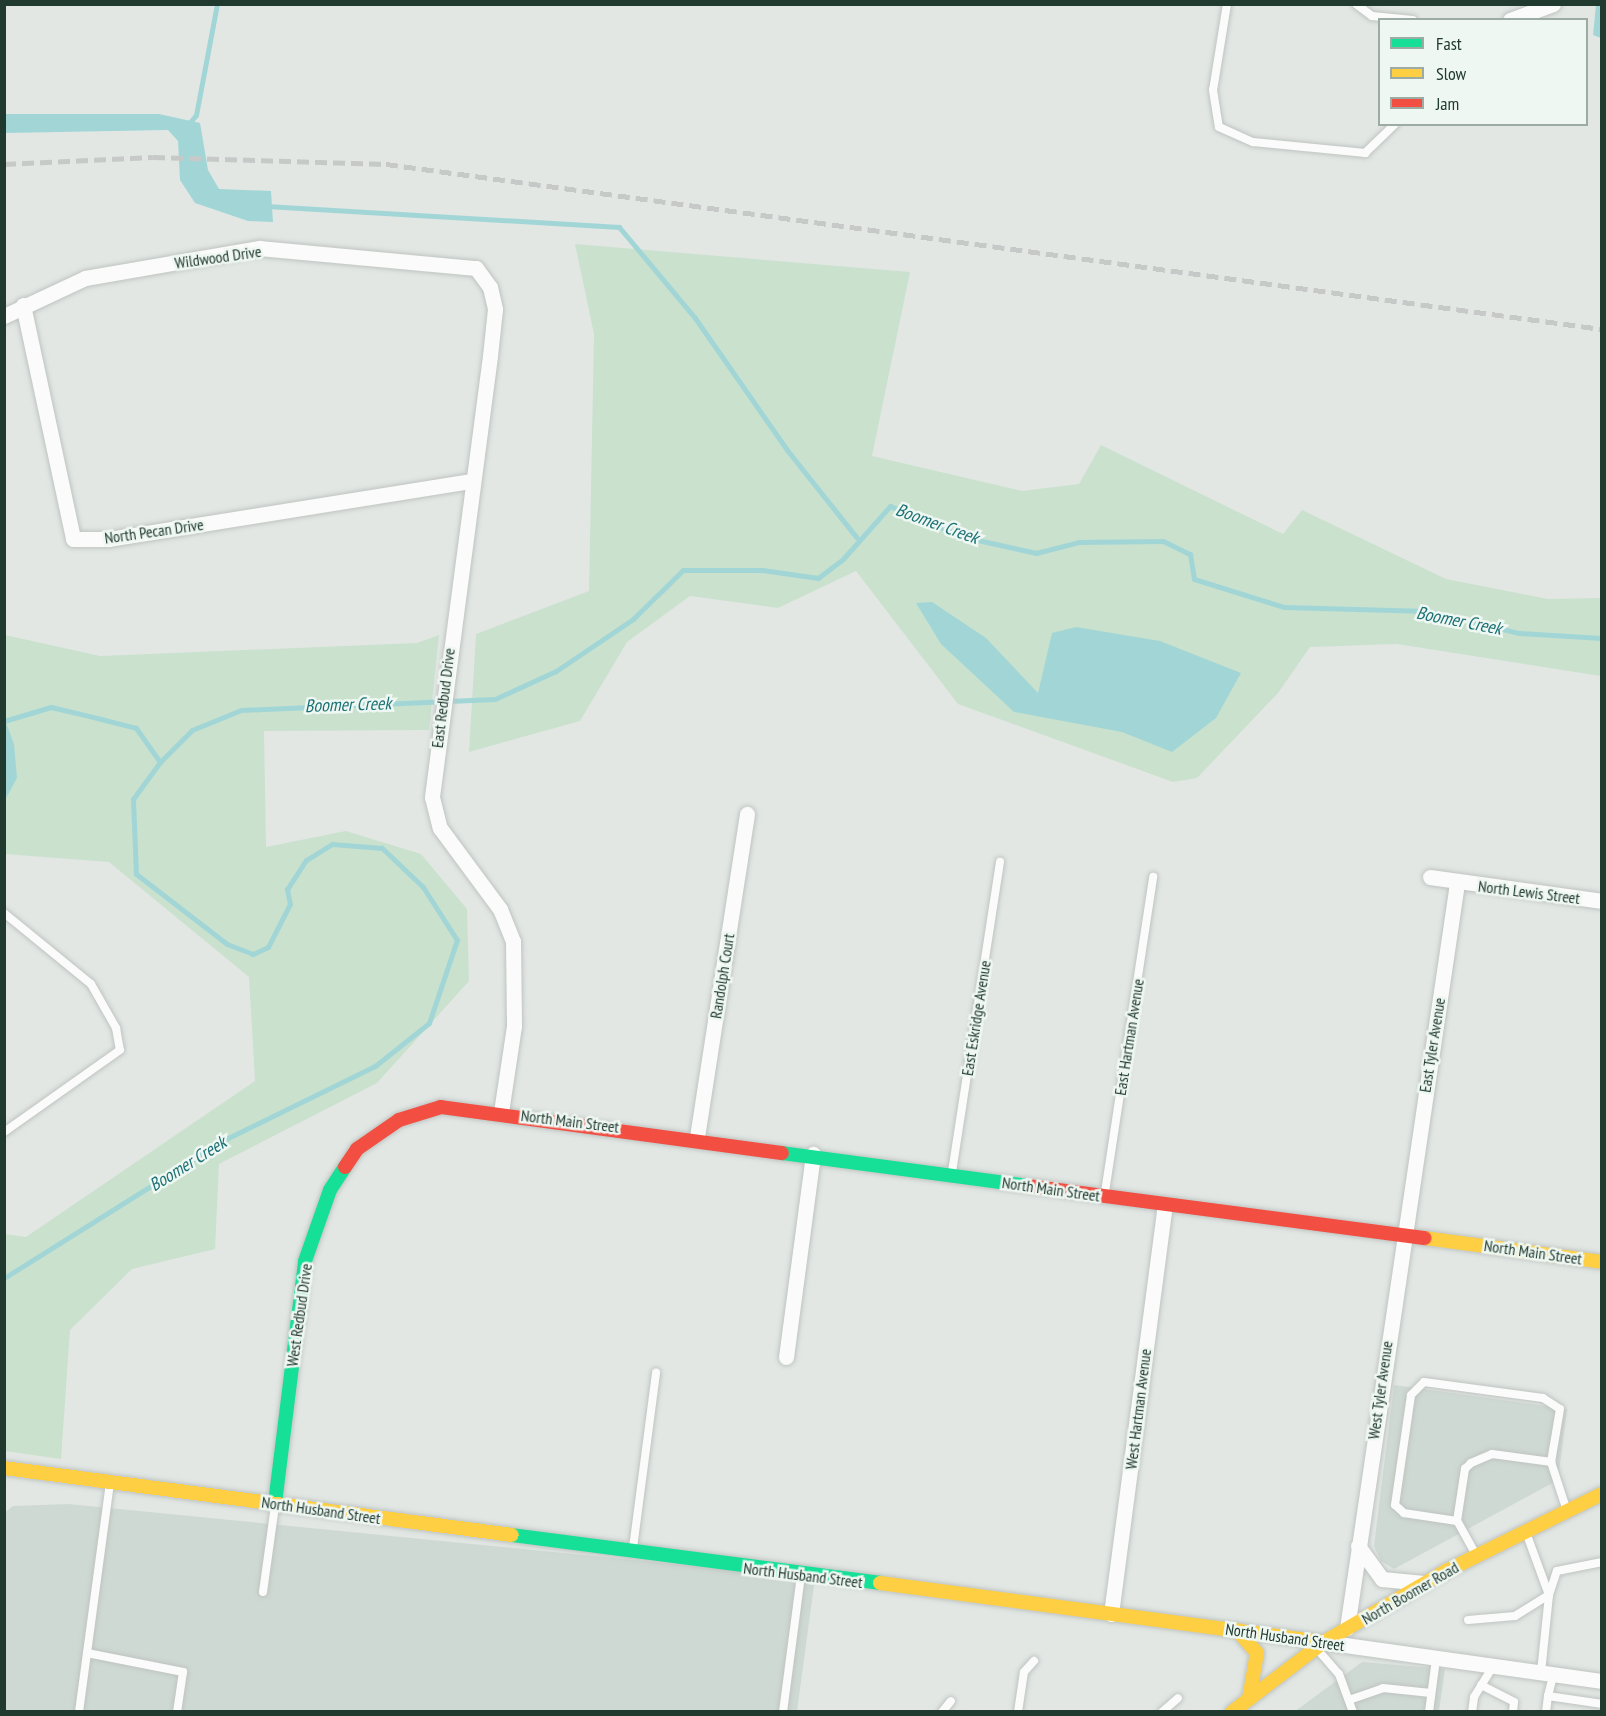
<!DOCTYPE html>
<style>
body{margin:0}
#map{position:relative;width:1606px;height:1716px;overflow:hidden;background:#e2e7e4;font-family:"PT Sans Narrow",sans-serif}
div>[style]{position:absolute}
.built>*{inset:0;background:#cfd9d3}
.green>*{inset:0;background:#cae1ce}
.water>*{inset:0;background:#a2d6d6}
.stream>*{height:5px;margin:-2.5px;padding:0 2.5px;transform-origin:2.5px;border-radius:2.5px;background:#a2d6d6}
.roads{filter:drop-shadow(0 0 2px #bfc4c1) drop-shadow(0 0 2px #bfc4c1)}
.lane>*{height:8px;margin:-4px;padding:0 4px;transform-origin:4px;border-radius:4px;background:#fbfbfb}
.street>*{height:15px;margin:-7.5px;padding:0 7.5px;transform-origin:7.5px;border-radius:7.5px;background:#fbfbfb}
.fast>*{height:14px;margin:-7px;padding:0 7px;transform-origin:7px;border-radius:7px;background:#16e098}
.slow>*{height:14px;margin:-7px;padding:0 7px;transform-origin:7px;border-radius:7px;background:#ffcf43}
.jam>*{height:14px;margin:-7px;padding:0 7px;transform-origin:7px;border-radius:7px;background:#f24e42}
.rail>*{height:4.5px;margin-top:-2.25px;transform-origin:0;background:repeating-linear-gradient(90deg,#c6c9c8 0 12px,transparent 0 18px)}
span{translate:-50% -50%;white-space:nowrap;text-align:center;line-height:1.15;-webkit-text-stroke:5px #eff7f2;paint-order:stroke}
.street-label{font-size:16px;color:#203a30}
.water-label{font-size:18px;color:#1b7175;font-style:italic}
.frame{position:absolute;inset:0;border:6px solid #203a30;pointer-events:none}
.legend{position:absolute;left:1378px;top:18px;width:210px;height:108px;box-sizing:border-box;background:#eff7f2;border:2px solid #9caba4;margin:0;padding:8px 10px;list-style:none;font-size:18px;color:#203a30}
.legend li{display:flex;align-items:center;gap:12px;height:30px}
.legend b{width:30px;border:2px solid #9caba4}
</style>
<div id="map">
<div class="built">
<i style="clip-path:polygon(1394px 1385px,1567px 1409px,1558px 1480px,1394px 1569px,1381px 1561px,1374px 1546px)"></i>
<i style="clip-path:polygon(68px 1504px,815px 1578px,797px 1711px,5px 1712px,4px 1513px,13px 1506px)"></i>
<i style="clip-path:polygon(1362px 1662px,1445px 1669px,1439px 1711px,1294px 1712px)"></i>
</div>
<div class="green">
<i style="clip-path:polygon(575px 244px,910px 272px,872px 456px,1022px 491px,1079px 484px,1101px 445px,1283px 534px,1302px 510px,1446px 579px,1548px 599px,1601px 598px,1601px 676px,1397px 644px,1310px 647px,1278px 693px,1197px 778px,1173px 782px,958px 704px,856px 571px,778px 608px,690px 596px,627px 642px,580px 721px,469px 752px,476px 634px,589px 591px,594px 334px)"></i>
<i style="clip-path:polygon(5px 635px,100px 656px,417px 643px,439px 635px,429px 730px,264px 731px,266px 847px,346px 831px,421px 854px,467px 909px,469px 981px,377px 1083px,219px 1164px,215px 1249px,132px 1269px,70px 1330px,61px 1459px,5px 1451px,5px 1234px,26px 1237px,255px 1081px,249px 977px,109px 862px,5px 854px)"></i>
</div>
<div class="water">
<i style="clip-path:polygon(1596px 5px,1601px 5px,1601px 38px,1593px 35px)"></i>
<i style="clip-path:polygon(4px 114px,159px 114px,200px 123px,208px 170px,219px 189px,271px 191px,273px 222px,248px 221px,195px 203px,180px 180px,178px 141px,168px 130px,5px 133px)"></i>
<i style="clip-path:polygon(932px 602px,986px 638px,1038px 693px,1052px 633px,1076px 627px,1160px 641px,1241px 673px,1216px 718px,1172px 752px,1122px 732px,1014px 712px,941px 644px,916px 603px)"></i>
<i style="clip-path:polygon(5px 720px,14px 744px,17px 778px,5px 800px)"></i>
</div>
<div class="stream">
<i style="left:187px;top:126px;width:14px;rotate:-51deg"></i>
<i style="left:196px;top:115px;width:113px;rotate:-79.3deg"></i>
<i style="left:266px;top:206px;width:354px;rotate:3.4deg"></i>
<i style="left:619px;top:227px;width:119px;rotate:50.1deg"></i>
<i style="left:695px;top:318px;width:161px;rotate:55.1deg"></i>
<i style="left:787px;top:450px;width:112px;rotate:51.5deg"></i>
<i style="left:4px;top:721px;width:49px;rotate:-16.6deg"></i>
<i style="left:51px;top:707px;width:47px;rotate:13.4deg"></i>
<i style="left:97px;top:718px;width:40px;rotate:14.4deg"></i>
<i style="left:136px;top:728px;width:42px;rotate:54.8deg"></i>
<i style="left:4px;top:1278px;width:260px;rotate:-32.1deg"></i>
<i style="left:224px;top:1140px;width:168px;rotate:-26.1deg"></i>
<i style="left:375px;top:1066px;width:69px;rotate:-38.5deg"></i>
<i style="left:429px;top:1023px;width:88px;rotate:-71.4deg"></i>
<i style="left:457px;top:940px;width:63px;rotate:-122.7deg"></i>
<i style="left:423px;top:887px;width:57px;rotate:-136.4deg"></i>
<i style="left:382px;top:848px;width:50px;rotate:-175.4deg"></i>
<i style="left:332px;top:844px;width:31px;rotate:148deg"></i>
<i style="left:306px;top:860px;width:35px;rotate:123deg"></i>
<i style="left:287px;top:889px;width:15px;rotate:79deg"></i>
<i style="left:290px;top:904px;width:48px;rotate:117.1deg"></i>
<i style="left:268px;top:947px;width:17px;rotate:155deg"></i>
<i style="left:253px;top:954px;width:28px;rotate:-159deg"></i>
<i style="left:227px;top:944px;width:115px;rotate:-142.4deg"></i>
<i style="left:136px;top:874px;width:75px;rotate:-92.3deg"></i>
<i style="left:133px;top:799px;width:46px;rotate:-53.9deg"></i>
<i style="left:160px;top:762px;width:45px;rotate:-45deg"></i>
<i style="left:192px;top:730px;width:53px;rotate:-22.2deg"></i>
<i style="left:241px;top:710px;width:254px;rotate:-2.5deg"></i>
<i style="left:495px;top:699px;width:67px;rotate:-24.7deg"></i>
<i style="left:556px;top:671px;width:93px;rotate:-34deg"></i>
<i style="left:633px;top:619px;width:70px;rotate:-44.4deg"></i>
<i style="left:683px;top:570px;width:79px"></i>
<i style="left:762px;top:570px;width:57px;rotate:8.1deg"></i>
<i style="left:818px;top:578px;width:31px;rotate:-37deg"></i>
<i style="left:843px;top:559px;width:71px;rotate:-48.4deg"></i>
<i style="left:890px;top:506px;width:80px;rotate:22.7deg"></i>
<i style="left:964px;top:537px;width:74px;rotate:12.5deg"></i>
<i style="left:1036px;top:553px;width:44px;rotate:-14.3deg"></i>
<i style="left:1079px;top:542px;width:84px;rotate:-0.7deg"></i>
<i style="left:1163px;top:541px;width:30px;rotate:26deg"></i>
<i style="left:1190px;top:554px;width:25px;rotate:81deg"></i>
<i style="left:1194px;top:579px;width:94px;rotate:17.3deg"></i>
<i style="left:1284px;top:607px;width:144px;rotate:1.6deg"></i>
<i style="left:1428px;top:611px;width:94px;rotate:13.6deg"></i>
<i style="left:1519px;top:633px;width:83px;rotate:3.4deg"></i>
</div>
<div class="roads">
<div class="lane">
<i style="left:1227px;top:4px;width:87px;rotate:99.2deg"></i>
<i style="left:1213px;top:90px;width:37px;rotate:81deg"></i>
<i style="left:1219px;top:127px;width:37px;rotate:24deg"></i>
<i style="left:1253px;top:142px;width:113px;rotate:5.6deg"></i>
<i style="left:1365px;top:153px;width:42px;rotate:-44deg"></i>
<i style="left:1356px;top:4px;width:20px;rotate:37deg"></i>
<i style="left:1372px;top:16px;width:41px;rotate:5.6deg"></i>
<i style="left:4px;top:913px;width:112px;rotate:39.2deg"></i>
<i style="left:91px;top:984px;width:51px;rotate:60.4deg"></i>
<i style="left:116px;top:1028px;width:22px;rotate:80deg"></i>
<i style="left:120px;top:1050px;width:142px;rotate:144.7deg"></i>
<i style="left:952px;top:1172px;width:314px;rotate:-81.2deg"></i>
<i style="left:1105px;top:1192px;width:319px;rotate:-81.3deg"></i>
<i style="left:1457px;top:1521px;width:53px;rotate:-81.3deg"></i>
<i style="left:1465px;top:1469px;width:8px;rotate:-45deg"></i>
<i style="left:1471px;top:1463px;width:23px;rotate:-23deg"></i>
<i style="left:1492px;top:1454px;width:60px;rotate:7.7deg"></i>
<i style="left:1527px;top:1535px;width:64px;rotate:69.9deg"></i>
<i style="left:1549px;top:1595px;width:78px;rotate:95.9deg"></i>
<i style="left:633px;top:1548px;width:177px;rotate:-82.5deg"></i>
<i style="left:1475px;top:1553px;width:37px;rotate:-119deg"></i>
<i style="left:1457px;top:1521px;width:54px;rotate:-171.4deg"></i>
<i style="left:1404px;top:1513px;width:12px;rotate:-138deg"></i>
<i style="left:1395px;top:1505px;width:111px;rotate:-81.7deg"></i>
<i style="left:1411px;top:1395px;width:18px;rotate:-45deg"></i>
<i style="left:1424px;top:1382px;width:120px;rotate:7.7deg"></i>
<i style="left:1543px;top:1398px;width:20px;rotate:33deg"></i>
<i style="left:1560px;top:1409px;width:54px;rotate:99.6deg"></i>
<i style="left:1551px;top:1462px;width:48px;rotate:71.9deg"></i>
<i style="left:263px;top:1592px;width:88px;rotate:-82.1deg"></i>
<i style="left:1468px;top:1620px;width:47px;rotate:-4.9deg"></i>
<i style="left:1515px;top:1616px;width:40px;rotate:-32deg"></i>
<i style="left:1549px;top:1595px;width:25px;rotate:-72deg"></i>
<i style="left:1557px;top:1571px;width:46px;rotate:-11.3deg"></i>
<i style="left:1317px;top:1649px;width:33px;rotate:49deg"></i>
<i style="left:1339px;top:1674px;width:40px;rotate:69.8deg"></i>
<i style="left:87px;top:1653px;width:98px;rotate:11.2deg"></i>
<i style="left:183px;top:1672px;width:40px;rotate:98.5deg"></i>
<i style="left:1481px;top:1685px;width:37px;rotate:27deg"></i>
<i style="left:1514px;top:1702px;width:10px;rotate:96deg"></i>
<i style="left:1548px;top:1696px;width:21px;rotate:-76deg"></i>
<i style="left:1349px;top:1700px;width:36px;rotate:-19deg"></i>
<i style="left:1383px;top:1688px;width:48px;rotate:5.9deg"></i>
<i style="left:79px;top:1712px;width:231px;rotate:-82.3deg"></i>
<i style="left:783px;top:1712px;width:138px;rotate:-82.5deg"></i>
<i style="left:942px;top:1712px;width:14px;rotate:-51deg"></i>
<i style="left:1018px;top:1712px;width:40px;rotate:-81.5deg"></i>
<i style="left:1024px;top:1672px;width:15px;rotate:-48deg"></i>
<i style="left:1162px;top:1712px;width:21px;rotate:-41deg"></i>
<i style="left:1429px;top:1712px;width:53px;rotate:-82.5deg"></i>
<i style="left:1472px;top:1712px;width:15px;rotate:-82deg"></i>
<i style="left:1474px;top:1697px;width:36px;rotate:-58deg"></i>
<i style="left:1546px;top:1712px;width:16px;rotate:-83deg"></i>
<i style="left:1548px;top:1696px;width:55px;rotate:8.4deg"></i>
</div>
<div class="street">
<i style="left:1510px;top:20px;width:46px;rotate:-20.4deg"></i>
<i style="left:23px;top:305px;width:239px;rotate:77.9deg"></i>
<i style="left:73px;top:539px;width:36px"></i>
<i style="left:109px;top:539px;width:366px;rotate:-9.1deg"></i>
<i style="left:4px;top:316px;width:89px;rotate:-25.1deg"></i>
<i style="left:85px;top:278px;width:177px;rotate:-9.8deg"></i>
<i style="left:259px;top:248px;width:218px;rotate:5.3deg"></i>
<i style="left:476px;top:268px;width:24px;rotate:54deg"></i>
<i style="left:490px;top:287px;width:23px;rotate:77deg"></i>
<i style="left:495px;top:309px;width:47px;rotate:96.1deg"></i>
<i style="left:490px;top:356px;width:445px;rotate:97.5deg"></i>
<i style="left:432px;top:797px;width:32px;rotate:76deg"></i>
<i style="left:440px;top:828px;width:101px;rotate:53.5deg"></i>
<i style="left:500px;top:909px;width:35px;rotate:68deg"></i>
<i style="left:513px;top:941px;width:85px;rotate:89.3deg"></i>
<i style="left:514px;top:1026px;width:87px;rotate:98.6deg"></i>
<i style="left:1430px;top:877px;width:174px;rotate:7.9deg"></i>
<i style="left:697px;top:1137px;width:327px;rotate:-81.2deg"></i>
<i style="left:786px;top:1357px;width:205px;rotate:-82.4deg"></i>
<i style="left:1358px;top:1546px;width:41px;rotate:54deg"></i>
<i style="left:1382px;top:1579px;width:42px;rotate:5.4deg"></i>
<i style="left:1111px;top:1614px;width:413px;rotate:-82.5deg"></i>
<i style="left:1347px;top:1628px;width:753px;rotate:-81.6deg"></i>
<i style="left:1324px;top:1642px;width:281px;rotate:8deg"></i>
</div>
<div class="fast">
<i style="left:782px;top:1153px;width:249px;rotate:7.6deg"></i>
<i style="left:275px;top:1503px;width:244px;rotate:-82.9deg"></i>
<i style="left:305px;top:1261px;width:75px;rotate:-70.6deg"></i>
<i style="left:330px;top:1190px;width:27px;rotate:-57deg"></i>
<i style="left:512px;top:1535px;width:371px;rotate:7.4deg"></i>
</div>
<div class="slow">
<i style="left:1425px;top:1238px;width:179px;rotate:7.7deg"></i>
<i style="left:4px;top:1468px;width:512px;rotate:7.51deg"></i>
<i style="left:880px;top:1583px;width:448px;rotate:7.6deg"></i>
<i style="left:1237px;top:1630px;width:30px;rotate:49deg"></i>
<i style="left:1257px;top:1653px;width:47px;rotate:99.9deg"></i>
<i style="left:1232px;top:1712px;width:116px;rotate:-37.3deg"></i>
<i style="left:1324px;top:1642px;width:141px;rotate:-30.2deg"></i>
<i style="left:1446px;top:1571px;width:174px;rotate:-26.3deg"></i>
</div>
<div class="jam">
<i style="left:345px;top:1167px;width:22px;rotate:-56deg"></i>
<i style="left:357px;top:1149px;width:51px;rotate:-34.6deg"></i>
<i style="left:399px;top:1120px;width:44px;rotate:-17.2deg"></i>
<i style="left:441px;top:1107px;width:344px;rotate:7.7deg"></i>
<i style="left:1029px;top:1186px;width:399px;rotate:7.5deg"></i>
</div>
</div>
<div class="rail">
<i style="left:4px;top:164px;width:149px;rotate:-2.7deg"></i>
<i style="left:153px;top:157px;width:233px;rotate:1.7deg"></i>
<i style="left:386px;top:164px;width:1227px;rotate:7.73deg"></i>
</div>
<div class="street-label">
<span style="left:218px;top:257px;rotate:-8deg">Wildwood Drive</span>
<span style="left:154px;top:531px;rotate:-8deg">North Pecan Drive</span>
<span style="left:443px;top:698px;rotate:-83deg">East Redbud Drive</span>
<span style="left:1529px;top:892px;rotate:7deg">North Lewis Street</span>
<span style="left:722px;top:976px;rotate:-81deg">Randolph Court</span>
<span style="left:976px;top:1018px;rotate:-81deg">East Eskridge Avenue</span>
<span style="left:1129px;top:1037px;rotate:-81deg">East Hartman Avenue</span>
<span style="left:1432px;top:1045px;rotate:-81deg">East Tyler Avenue</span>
<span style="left:570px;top:1121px;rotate:7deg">North Main Street</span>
<span style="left:1051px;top:1189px;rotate:8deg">North Main Street</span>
<span style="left:1533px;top:1252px;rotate:8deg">North Main Street</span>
<span style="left:299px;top:1315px;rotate:-82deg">West Redbud Drive</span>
<span style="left:1380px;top:1390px;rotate:-82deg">West Tyler Avenue</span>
<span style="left:1138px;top:1409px;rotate:-83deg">West Hartman Avenue</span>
<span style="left:321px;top:1510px;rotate:8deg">North Husband Street</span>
<span style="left:803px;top:1575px;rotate:7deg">North Husband Street</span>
<span style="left:1410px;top:1593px;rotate:-30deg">North Boomer Road</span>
<span style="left:1285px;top:1637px;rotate:8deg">North Husband Street</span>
</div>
<div class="water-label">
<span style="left:937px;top:524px;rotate:20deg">Boomer Creek</span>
<span style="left:1459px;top:621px;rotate:11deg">Boomer Creek</span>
<span style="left:348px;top:705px;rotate:-2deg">Boomer Creek</span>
<span style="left:188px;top:1164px;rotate:-32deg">Boomer Creek</span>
</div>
<div class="frame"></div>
<ul class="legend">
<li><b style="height:8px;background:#16e098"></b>Fast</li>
<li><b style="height:8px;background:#ffcf43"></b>Slow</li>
<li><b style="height:8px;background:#f24e42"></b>Jam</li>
</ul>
</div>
